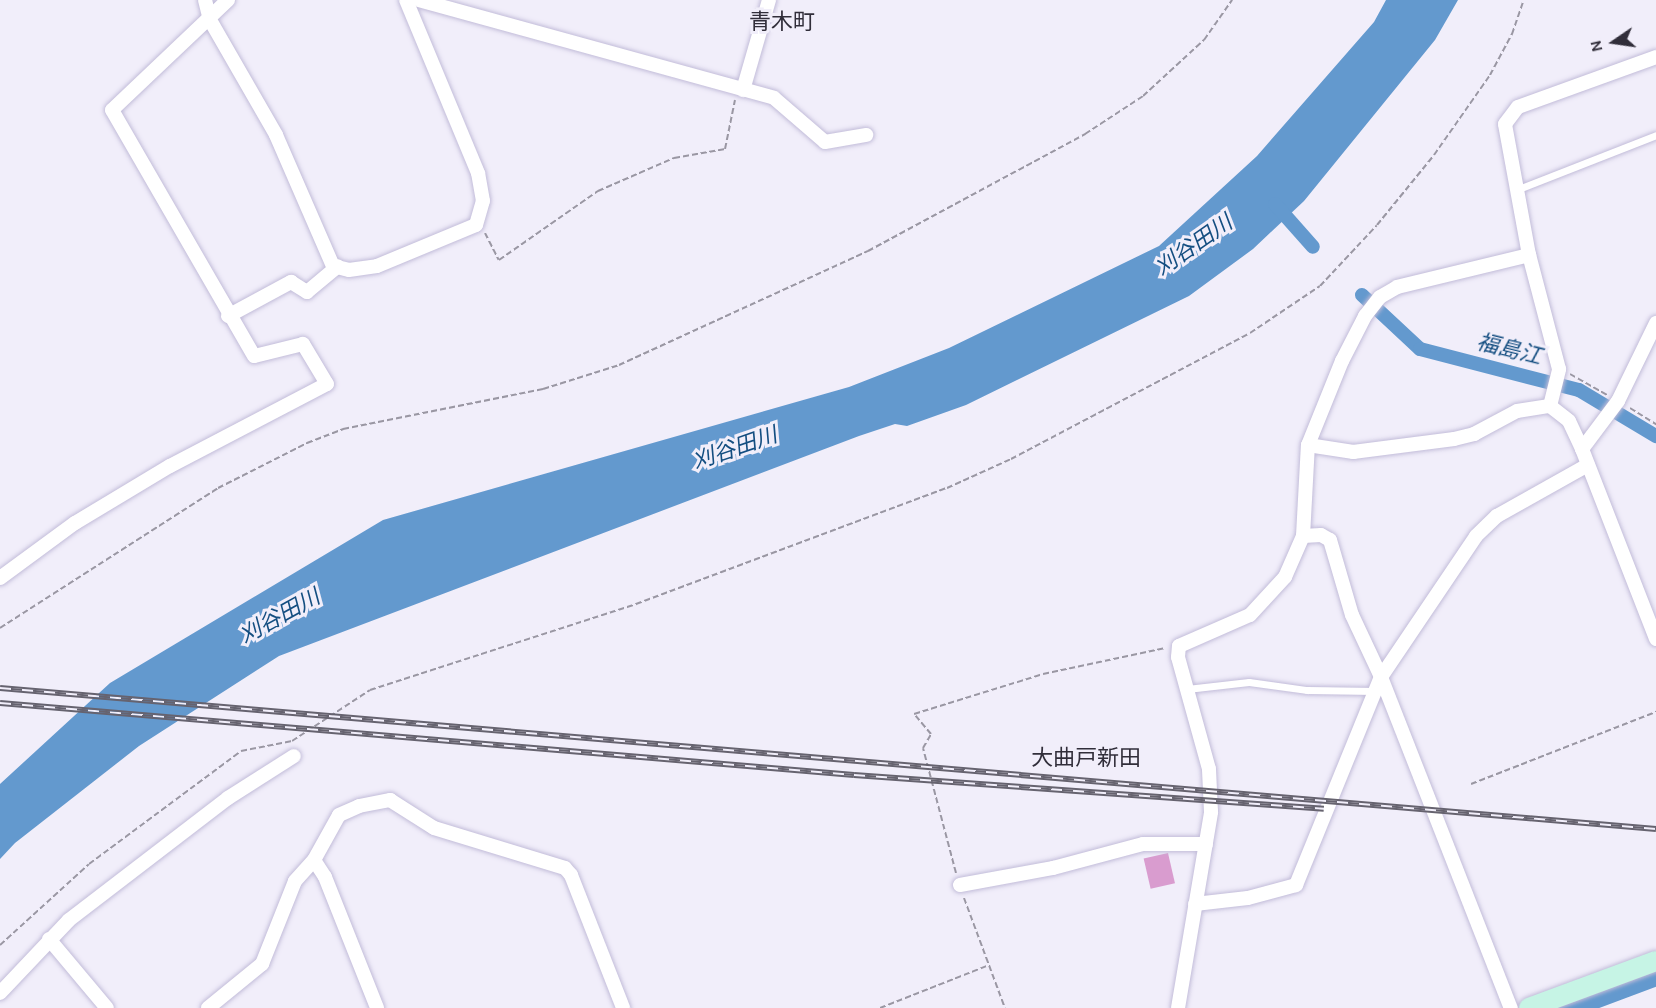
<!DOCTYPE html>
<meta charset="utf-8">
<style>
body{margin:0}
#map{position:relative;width:1656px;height:1008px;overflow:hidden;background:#f1eefa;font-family:Karla,"Noto Sans JP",sans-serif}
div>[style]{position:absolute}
.water>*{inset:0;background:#6399ce}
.canal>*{height:14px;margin:-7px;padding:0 7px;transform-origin:7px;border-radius:7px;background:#6399ce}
.river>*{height:24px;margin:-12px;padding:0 12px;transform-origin:12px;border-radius:12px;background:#6399ce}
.building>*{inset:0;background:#d99ccf;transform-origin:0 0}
.path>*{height:2px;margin-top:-1px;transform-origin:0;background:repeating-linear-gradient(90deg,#9a97a3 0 6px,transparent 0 9px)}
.roads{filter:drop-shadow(0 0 2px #c2bcd9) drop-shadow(0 0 2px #c2bcd9)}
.service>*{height:7px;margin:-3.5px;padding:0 3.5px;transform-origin:3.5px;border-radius:3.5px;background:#fff}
.minor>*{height:14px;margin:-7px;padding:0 7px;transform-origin:7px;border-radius:7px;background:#fff}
.secondary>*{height:20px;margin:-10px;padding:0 10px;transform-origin:10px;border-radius:10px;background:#c6f4e5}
.rail>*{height:6px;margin-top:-3px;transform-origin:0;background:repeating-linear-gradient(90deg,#f1eefa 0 11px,#66636f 0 22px);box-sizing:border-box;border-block:2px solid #66636f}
span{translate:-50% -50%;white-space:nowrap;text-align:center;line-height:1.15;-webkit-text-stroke:6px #f1eefa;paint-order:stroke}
.neighbourhood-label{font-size:22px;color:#312e3a}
.water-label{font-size:22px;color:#144e81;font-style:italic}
.north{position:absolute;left:1584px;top:12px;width:60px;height:60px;-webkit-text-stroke:4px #f1eefa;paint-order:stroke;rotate:257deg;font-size:16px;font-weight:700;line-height:24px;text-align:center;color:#312e3a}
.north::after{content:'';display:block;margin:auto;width:21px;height:27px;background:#312e3a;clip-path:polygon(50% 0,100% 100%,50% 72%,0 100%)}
</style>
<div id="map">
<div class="water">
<i style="clip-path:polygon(1386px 0,1458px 0,1435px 40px,1304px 201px,1253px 249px,1189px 296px,966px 405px,907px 426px,895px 424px,859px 436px,279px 656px,139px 746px,15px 843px,0 859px,0 784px,110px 683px,383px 520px,849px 387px,949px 348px,1159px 246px,1257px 156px,1374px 22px)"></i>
</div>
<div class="canal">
<i style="left:1275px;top:204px;width:57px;rotate:48.5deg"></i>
<i style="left:1362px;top:295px;width:79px;rotate:43deg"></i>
<i style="left:1420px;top:349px;width:164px;rotate:14.5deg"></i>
<i style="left:1579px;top:390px;width:90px;rotate:30.9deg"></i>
</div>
<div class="river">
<i style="left:1565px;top:1008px;width:97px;rotate:-20.5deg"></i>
</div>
<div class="building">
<i style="left:1168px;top:853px;width:31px;height:25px;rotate:77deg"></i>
</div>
<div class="path">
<i style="left:485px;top:233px;width:30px;rotate:63deg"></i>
<i style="left:499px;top:260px;width:121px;rotate:-34.9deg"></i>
<i style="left:598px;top:191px;width:83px;rotate:-23.5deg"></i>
<i style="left:674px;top:158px;width:52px;rotate:-10deg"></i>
<i style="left:725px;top:149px;width:50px;rotate:-78.5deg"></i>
<i style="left:1570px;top:374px;width:43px;rotate:29.6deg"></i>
<i style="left:1630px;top:408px;width:31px;rotate:32deg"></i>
<i style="left:0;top:628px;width:259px;rotate:-32.7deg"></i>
<i style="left:218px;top:488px;width:100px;rotate:-26.8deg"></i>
<i style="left:307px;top:443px;width:39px;rotate:-21deg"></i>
<i style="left:343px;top:429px;width:204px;rotate:-11.3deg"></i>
<i style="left:543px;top:389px;width:80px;rotate:-17.5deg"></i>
<i style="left:619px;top:365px;width:274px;rotate:-24.6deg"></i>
<i style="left:868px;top:251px;width:247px;rotate:-28.3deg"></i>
<i style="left:1085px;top:134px;width:69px;rotate:-33.2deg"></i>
<i style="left:1143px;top:96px;width:83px;rotate:-42.6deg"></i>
<i style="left:1204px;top:40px;width:49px;rotate:-55deg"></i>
<i style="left:1471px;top:784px;width:199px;rotate:-21.3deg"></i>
<i style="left:956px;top:873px;width:129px;rotate:-104.8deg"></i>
<i style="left:923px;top:748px;width:16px;rotate:-60deg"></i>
<i style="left:931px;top:734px;width:26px;rotate:-130deg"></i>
<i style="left:914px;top:714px;width:135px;rotate:-17.2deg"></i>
<i style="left:1043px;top:674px;width:125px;rotate:-12deg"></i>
<i style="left:964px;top:898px;width:117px;rotate:69.6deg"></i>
<i style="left:0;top:945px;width:120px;rotate:-42.3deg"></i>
<i style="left:89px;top:864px;width:189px;rotate:-36.6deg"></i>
<i style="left:241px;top:751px;width:52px;rotate:-11.1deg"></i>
<i style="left:292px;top:741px;width:93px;rotate:-33.2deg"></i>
<i style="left:370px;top:690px;width:280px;rotate:-17.9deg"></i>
<i style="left:636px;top:604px;width:332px;rotate:-20.5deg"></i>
<i style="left:947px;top:488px;width:70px;rotate:-24.4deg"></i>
<i style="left:1011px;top:459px;width:270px;rotate:-27.8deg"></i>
<i style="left:1250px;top:333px;width:84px;rotate:-33.9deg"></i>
<i style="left:1320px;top:286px;width:83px;rotate:-46.9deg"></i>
<i style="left:1377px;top:225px;width:90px;rotate:-50.8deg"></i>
<i style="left:1434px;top:155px;width:98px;rotate:-55deg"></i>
<i style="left:1490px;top:75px;width:47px;rotate:-61.8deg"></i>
<i style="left:1512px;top:34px;width:36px;rotate:-71deg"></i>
<i style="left:880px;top:1008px;width:117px;rotate:-21.5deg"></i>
</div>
<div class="roads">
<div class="service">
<i style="left:1516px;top:190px;width:150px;rotate:-21.4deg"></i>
<i style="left:1187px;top:689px;width:62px;rotate:-6.4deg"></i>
<i style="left:1249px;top:682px;width:59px;rotate:7.9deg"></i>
<i style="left:1307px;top:690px;width:69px;rotate:0.8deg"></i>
</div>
<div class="minor">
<i style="left:205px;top:0;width:21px;rotate:76deg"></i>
<i style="left:210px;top:20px;width:133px;rotate:60.1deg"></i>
<i style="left:276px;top:135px;width:143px;rotate:66.5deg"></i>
<i style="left:333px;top:266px;width:16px;rotate:14deg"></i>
<i style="left:349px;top:270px;width:28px;rotate:-8deg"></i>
<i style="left:377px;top:266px;width:107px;rotate:-22.5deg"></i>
<i style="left:476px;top:225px;width:25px;rotate:-74deg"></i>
<i style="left:483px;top:201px;width:28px;rotate:-100deg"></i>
<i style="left:478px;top:173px;width:187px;rotate:-112.6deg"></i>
<i style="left:419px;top:0;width:368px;rotate:15.4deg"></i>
<i style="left:774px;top:98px;width:67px;rotate:40.8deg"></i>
<i style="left:825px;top:142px;width:42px;rotate:-9.7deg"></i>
<i style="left:743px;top:90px;width:94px;rotate:-73.9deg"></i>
<i style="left:228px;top:316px;width:72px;rotate:-28.4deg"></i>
<i style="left:291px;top:282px;width:19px;rotate:32deg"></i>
<i style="left:307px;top:292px;width:40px;rotate:-40deg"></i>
<i style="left:1550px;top:406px;width:38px;rotate:-76deg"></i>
<i style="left:1559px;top:369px;width:118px;rotate:-104.7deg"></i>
<i style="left:1529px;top:255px;width:133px;rotate:-100.4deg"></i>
<i style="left:1505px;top:124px;width:21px;rotate:-53deg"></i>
<i style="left:1518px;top:107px;width:147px;rotate:-19.9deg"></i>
<i style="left:1308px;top:445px;width:46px;rotate:8.8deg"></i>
<i style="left:1353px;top:452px;width:102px;rotate:-7.3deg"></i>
<i style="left:1454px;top:439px;width:21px;rotate:-14deg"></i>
<i style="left:1474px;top:434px;width:49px;rotate:-28.1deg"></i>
<i style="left:1517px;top:411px;width:33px;rotate:-9deg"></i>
<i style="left:1550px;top:406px;width:24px;rotate:38deg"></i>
<i style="left:1569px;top:421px;width:31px;rotate:65deg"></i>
<i style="left:1582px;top:449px;width:204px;rotate:68.7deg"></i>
<i style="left:1582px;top:449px;width:60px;rotate:-53.1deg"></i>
<i style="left:1618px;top:401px;width:87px;rotate:-64deg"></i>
<i style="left:1303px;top:536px;width:18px;rotate:-3deg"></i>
<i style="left:1321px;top:535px;width:10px;rotate:29deg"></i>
<i style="left:1330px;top:540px;width:78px;rotate:73.7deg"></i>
<i style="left:1352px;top:615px;width:68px;rotate:64.9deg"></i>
<i style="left:1381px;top:677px;width:356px;rotate:68.6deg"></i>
<i style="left:0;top:578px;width:93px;rotate:-36.3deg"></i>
<i style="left:75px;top:523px;width:111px;rotate:-31deg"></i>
<i style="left:170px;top:466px;width:177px;rotate:-27.6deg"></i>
<i style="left:327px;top:384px;width:47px;rotate:-121deg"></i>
<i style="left:303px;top:344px;width:50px;rotate:166.2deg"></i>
<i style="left:254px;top:356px;width:284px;rotate:-120deg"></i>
<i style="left:112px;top:110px;width:160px;rotate:-43.5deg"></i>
<i style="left:314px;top:860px;width:20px;rotate:57deg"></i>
<i style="left:325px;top:877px;width:141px;rotate:68.3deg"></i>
<i style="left:960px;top:885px;width:95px;rotate:-10.4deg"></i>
<i style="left:1053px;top:868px;width:93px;rotate:-14.9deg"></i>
<i style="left:1143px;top:844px;width:63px"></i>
<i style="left:1195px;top:904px;width:53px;rotate:-6.5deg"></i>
<i style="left:1248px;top:898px;width:50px;rotate:-15.2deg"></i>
<i style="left:1296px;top:885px;width:225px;rotate:-67.8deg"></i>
<i style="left:1381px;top:677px;width:170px;rotate:-56deg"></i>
<i style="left:1476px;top:536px;width:29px;rotate:-44deg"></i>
<i style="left:1497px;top:516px;width:104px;rotate:-29.3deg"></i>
<i style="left:49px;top:939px;width:90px;rotate:50deg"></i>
<i style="left:0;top:993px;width:100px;rotate:-46.6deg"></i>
<i style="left:69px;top:920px;width:200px;rotate:-37.5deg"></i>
<i style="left:228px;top:798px;width:78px;rotate:-32.5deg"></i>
<i style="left:208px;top:1008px;width:70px;rotate:-39.2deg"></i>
<i style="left:262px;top:964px;width:89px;rotate:-68.3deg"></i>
<i style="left:295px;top:881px;width:28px;rotate:-48deg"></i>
<i style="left:314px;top:860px;width:51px;rotate:-60.9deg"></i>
<i style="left:339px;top:815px;width:22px;rotate:-24deg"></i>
<i style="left:359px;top:806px;width:32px;rotate:-11deg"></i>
<i style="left:390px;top:800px;width:52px;rotate:32.5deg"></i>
<i style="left:434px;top:828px;width:137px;rotate:17deg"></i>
<i style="left:565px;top:868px;width:9px;rotate:49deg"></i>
<i style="left:571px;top:875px;width:143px;rotate:68.6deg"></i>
<i style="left:1178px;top:1008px;width:199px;rotate:-80.4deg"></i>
<i style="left:1211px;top:812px;width:43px;rotate:-92.7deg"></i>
<i style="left:1209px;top:769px;width:116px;rotate:-105.5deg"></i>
<i style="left:1178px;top:657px;width:11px;rotate:-85deg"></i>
<i style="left:1179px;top:646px;width:77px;rotate:-23.6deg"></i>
<i style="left:1250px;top:615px;width:52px;rotate:-47.4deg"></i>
<i style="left:1285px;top:577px;width:45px;rotate:-66.3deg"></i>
<i style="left:1303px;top:536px;width:91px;rotate:-86.9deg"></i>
<i style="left:1308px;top:445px;width:91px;rotate:-68deg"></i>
<i style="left:1342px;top:361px;width:51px;rotate:-62.9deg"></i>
<i style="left:1365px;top:316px;width:24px;rotate:-52deg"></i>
<i style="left:1380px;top:297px;width:20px;rotate:-30deg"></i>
<i style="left:1397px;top:287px;width:136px;rotate:-13.6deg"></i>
</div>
<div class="secondary">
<i style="left:1529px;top:1008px;width:135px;rotate:-20.3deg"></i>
</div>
</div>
<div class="rail">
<i style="left:0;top:688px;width:1662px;rotate:4.87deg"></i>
<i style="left:0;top:703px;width:857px;rotate:4.82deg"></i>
<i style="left:854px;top:775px;width:471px;rotate:4.1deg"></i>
</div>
<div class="neighbourhood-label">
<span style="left:782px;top:23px">青木町</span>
<span style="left:1086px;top:759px">大曲戸新田</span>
</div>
<div class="water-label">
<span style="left:1194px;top:246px;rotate:-35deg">刈谷田川</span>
<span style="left:1509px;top:350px;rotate:14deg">福島江</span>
<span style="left:735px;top:449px;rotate:-19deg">刈谷田川</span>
<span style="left:280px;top:617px;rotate:-29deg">刈谷田川</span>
</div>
<div class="north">N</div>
</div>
